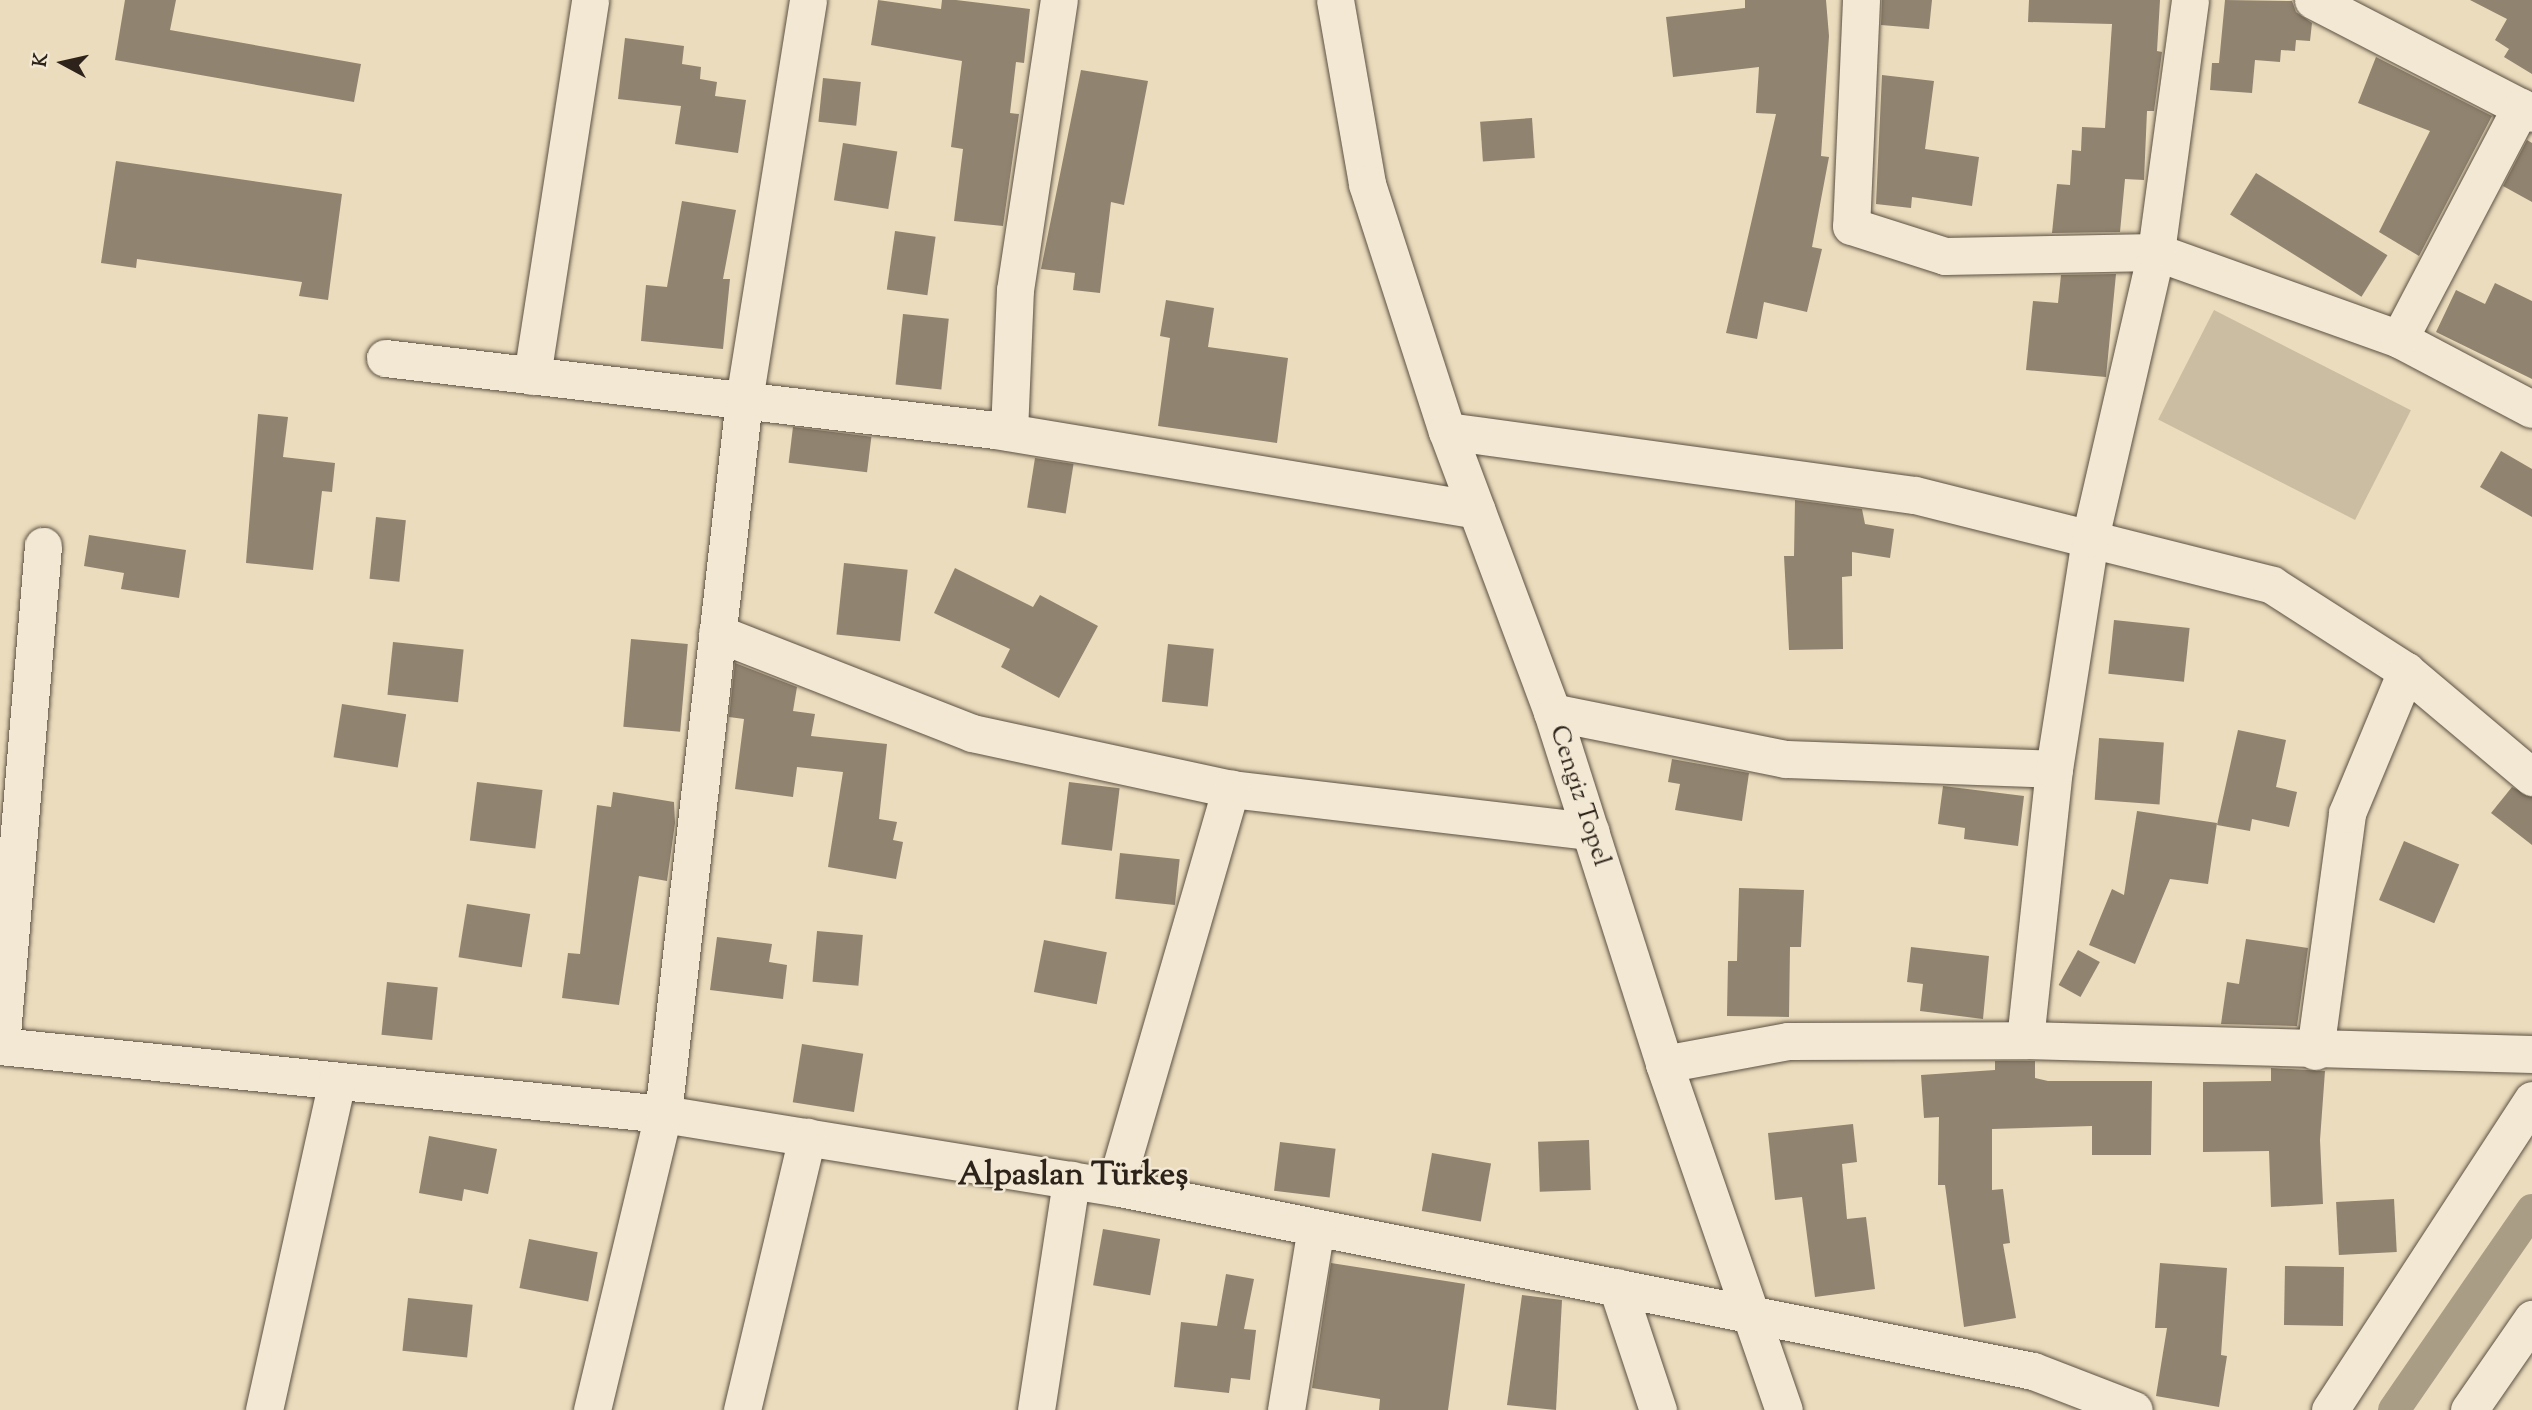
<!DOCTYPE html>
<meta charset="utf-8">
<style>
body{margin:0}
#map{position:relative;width:2532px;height:1410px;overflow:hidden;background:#ebdcbd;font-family:"Sorts Mill Goudy",serif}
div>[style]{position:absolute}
.green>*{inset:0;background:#cbbda1;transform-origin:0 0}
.canal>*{height:32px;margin:-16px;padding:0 16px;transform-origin:16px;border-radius:16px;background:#aa9d86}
.building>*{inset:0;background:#90836f;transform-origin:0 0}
.roads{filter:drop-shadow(0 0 2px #5c5143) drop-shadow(0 0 2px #5c5143)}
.street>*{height:37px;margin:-18.5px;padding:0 18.5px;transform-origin:18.5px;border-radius:18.5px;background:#f2e8d4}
span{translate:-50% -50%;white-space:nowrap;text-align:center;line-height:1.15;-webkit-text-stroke:5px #f2e8d4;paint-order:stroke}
.street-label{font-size:26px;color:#2d231a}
.district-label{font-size:33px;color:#2d231a;font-weight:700}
.north{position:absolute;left:28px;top:28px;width:70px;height:70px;-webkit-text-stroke:5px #f2e8d4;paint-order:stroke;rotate:278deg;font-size:19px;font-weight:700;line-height:28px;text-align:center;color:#2d231a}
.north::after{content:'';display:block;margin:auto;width:24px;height:32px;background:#2d231a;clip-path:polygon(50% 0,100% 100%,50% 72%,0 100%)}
</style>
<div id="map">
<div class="green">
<i style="left:2214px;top:310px;width:221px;height:123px;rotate:27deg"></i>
</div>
<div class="canal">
<i style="left:2394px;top:1410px;width:243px;rotate:-55.4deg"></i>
</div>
<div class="building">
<i style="clip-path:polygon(125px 0,176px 0,170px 30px,361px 64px,354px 102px,115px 60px)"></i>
<i style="clip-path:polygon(878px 0,941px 9px,942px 0,956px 0,1030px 9px,1024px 63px,1016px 62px,1010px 113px,1019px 114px,1003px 226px,954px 221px,963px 149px,951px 147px,962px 61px,871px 45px)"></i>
<i style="clip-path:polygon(1745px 0,1826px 0,1829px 36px,1821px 156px,1829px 157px,1812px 247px,1822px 249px,1807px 312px,1764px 302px,1757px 339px,1726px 333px,1776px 114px,1756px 113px,1759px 67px,1673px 77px,1666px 17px,1745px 8px)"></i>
<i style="clip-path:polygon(1882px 0,1932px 0,1929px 29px,1881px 25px)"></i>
<i style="clip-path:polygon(2029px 0,2160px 0,2157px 51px,2162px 52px,2154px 111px,2147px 111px,2144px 180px,2125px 179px,2120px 232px,2052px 233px,2057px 184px,2070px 185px,2072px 150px,2081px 151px,2082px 127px,2105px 128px,2112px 24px,2028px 22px)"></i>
<i style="clip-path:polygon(2225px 0,2292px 1px,2296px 12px,2312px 23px,2310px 41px,2296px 40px,2295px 51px,2281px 50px,2280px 62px,2255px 60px,2252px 93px,2210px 90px,2212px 63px,2219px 63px)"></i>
<i style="clip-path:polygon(2470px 0,2532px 0,2532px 74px,2504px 57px,2509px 49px,2495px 40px,2507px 19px)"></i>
<i style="clip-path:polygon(625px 38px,684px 46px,682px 64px,701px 67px,700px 79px,717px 82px,715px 96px,746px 100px,738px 153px,675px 144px,681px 106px,618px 99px)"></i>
<i style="clip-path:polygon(2376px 57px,2492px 116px,2419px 256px,2379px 232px,2430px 131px,2358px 103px)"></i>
<i style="clip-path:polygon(1081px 70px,1148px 81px,1124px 205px,1111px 202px,1100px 293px,1073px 290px,1075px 273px,1041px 269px)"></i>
<i style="clip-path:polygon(1882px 75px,1934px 81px,1925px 149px,1979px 157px,1972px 206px,1912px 197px,1911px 208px,1876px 204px)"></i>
<i style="left:823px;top:78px;width:38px;height:44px;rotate:6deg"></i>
<i style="left:1532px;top:118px;width:40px;height:52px;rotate:86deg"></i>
<i style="clip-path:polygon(2527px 140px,2532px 143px,2532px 202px,2503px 186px)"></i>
<i style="left:843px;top:143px;width:55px;height:58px;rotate:9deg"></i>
<i style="clip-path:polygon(116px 161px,342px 194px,328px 300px,299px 296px,302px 282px,137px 259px,136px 268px,101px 263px)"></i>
<i style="left:2256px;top:173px;width:155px;height:49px;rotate:32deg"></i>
<i style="clip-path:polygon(682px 201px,736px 210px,723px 279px,730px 279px,723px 349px,641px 341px,646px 285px,667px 287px)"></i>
<i style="left:895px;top:231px;width:41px;height:59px;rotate:8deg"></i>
<i style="clip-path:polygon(2116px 274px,2106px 377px,2026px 370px,2033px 301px,2058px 303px,2061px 275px)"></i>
<i style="clip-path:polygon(2495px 283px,2532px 301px,2532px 379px,2436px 332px,2456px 290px,2485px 304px)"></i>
<i style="clip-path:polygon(1166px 300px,1214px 308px,1208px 347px,1288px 358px,1277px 443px,1158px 426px,1170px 338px,1160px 336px)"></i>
<i style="left:903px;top:314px;width:46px;height:71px;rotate:6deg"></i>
<i style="clip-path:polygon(258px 414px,288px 417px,283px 457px,335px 463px,332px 492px,322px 491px,313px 570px,246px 563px)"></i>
<i style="left:793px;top:427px;width:79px;height:36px;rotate:7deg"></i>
<i style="clip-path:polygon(2501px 451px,2532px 469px,2532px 517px,2480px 487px)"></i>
<i style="left:1035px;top:458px;width:39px;height:50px;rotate:9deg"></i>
<i style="clip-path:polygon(1795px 500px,1862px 509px,1865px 524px,1894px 529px,1890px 558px,1852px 552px,1852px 576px,1842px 577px,1843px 649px,1789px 650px,1784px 556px,1794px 556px)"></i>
<i style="left:376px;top:517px;width:30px;height:62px;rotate:6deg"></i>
<i style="clip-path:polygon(89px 535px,186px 550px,179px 598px,121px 589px,124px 573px,84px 566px)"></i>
<i style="left:844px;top:563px;width:64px;height:72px;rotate:6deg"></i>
<i style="clip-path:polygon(955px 568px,1033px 607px,1040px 595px,1098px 626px,1059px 698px,1001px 667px,1010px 649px,934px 613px)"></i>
<i style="left:2114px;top:620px;width:76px;height:54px;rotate:6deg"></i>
<i style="left:631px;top:639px;width:57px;height:88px;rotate:5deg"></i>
<i style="left:393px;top:642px;width:71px;height:53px;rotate:6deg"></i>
<i style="left:1168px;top:644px;width:46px;height:58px;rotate:6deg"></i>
<i style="clip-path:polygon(735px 663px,797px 687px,793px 711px,815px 714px,811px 736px,887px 744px,879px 819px,897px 822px,893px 840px,903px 842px,896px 879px,828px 867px,843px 772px,797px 767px,793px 797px,735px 789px,744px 719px,729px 717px)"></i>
<i style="left:342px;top:704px;width:65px;height:54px;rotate:9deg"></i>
<i style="clip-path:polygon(2238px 730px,2286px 740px,2276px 787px,2297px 792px,2289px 827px,2252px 819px,2250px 831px,2217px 825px)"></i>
<i style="left:2099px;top:738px;width:65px;height:62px;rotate:4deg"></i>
<i style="clip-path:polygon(1672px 759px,1749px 773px,1742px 821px,1675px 810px,1680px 784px,1668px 782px)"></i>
<i style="left:477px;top:782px;width:66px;height:59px;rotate:7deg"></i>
<i style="left:1069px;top:782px;width:51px;height:63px;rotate:7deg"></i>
<i style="clip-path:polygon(1943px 786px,2024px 796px,2018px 846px,1964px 839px,1965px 828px,1938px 824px)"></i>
<i style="clip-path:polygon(2512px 787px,2532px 797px,2532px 845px,2491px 813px)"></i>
<i style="clip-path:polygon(613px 792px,674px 802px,675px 823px,667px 881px,639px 876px,619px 1005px,562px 998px,568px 953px,580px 954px,597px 805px,611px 807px)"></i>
<i style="clip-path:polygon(2137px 811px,2217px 823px,2208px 884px,2170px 879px,2135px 964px,2089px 945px,2112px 889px,2124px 895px)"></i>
<i style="left:2404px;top:841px;width:60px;height:64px;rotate:23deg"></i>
<i style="left:1120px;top:853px;width:60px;height:46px;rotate:6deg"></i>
<i style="clip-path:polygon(1739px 888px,1804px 890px,1801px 947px,1790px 947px,1789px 1017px,1727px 1016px,1728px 961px,1737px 961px)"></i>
<i style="left:467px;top:904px;width:64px;height:54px;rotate:9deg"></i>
<i style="left:817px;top:931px;width:46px;height:51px;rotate:5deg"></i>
<i style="clip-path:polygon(717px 937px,772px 944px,769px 962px,787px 965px,783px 999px,710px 990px)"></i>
<i style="clip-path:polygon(2246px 939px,2308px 948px,2297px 1026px,2221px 1024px,2227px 982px,2239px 984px)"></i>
<i style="left:1044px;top:940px;width:64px;height:53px;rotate:11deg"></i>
<i style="clip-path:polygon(1911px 947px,1989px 956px,1983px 1019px,1920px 1011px,1923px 984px,1907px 982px)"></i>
<i style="left:2078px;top:950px;width:25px;height:40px;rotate:29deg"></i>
<i style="left:387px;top:982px;width:51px;height:53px;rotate:6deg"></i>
<i style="left:802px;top:1044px;width:62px;height:59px;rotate:9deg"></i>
<i style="clip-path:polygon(1995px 1061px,2035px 1061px,2035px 1078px,2048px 1081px,2152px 1081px,2151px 1155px,2092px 1155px,2092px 1126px,1992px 1129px,1992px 1190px,2003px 1189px,2010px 1243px,2003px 1244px,2016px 1318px,1964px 1327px,1945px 1185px,1938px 1185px,1939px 1117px,1924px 1118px,1921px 1075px,1995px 1070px)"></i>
<i style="clip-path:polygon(2271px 1068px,2325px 1071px,2320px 1140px,2323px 1204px,2271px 1207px,2269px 1151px,2203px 1152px,2203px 1082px,2271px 1081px)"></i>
<i style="clip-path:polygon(1853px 1124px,1857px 1162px,1842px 1164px,1847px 1219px,1866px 1217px,1875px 1289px,1815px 1297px,1802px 1197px,1775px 1200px,1768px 1133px)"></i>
<i style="clip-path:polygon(429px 1136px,497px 1149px,488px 1194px,464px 1189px,462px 1201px,419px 1193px)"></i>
<i style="left:1589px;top:1140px;width:50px;height:51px;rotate:88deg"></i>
<i style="left:1280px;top:1142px;width:56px;height:49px;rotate:7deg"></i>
<i style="left:1432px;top:1153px;width:60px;height:59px;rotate:10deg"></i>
<i style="left:2394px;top:1199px;width:53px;height:58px;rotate:87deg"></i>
<i style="left:1103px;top:1229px;width:58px;height:57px;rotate:10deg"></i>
<i style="left:529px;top:1239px;width:70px;height:50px;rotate:11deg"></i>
<i style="clip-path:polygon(1331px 1263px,1465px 1284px,1448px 1410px,1379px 1410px,1380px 1399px,1312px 1388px)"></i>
<i style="clip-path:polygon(2160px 1263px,2227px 1268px,2221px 1355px,2227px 1356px,2219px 1407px,2156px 1396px,2167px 1328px,2155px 1328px)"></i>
<i style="left:2285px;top:1266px;width:59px;height:59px;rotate:1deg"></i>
<i style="clip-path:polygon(1226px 1274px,1254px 1279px,1244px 1329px,1256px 1330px,1250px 1380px,1231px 1378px,1229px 1393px,1174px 1387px,1181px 1322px,1217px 1326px)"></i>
<i style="clip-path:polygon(1522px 1295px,1562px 1300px,1556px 1410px,1507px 1405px)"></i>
<i style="left:408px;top:1298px;width:65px;height:53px;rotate:6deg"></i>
</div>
<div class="roads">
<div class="street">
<i style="left:1335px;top:0;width:187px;rotate:80.1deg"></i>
<i style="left:1367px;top:184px;width:260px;rotate:72.1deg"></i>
<i style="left:1447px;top:431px;width:300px;rotate:69.5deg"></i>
<i style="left:1552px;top:712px;width:369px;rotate:72.3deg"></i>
<i style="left:1664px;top:1064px;width:366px;rotate:70.9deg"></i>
<i style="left:1861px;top:0;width:226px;rotate:92.5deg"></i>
<i style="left:1851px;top:226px;width:99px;rotate:17.7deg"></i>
<i style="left:1945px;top:256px;width:211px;rotate:-1.1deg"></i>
<i style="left:2156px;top:252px;width:258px;rotate:19.7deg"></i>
<i style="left:2399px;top:339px;width:150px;rotate:27.8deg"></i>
<i style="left:2313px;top:0;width:246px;rotate:27.3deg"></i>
<i style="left:2399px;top:339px;width:262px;rotate:-62.3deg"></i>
<i style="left:385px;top:358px;width:614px;rotate:6.73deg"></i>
<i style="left:995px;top:430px;width:488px;rotate:9.4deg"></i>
<i style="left:532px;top:376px;width:380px;rotate:-81.2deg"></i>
<i style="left:1447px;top:431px;width:472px;rotate:7.8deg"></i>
<i style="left:1915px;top:495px;width:368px;rotate:14.1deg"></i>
<i style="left:2272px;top:585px;width:159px;rotate:32.7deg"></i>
<i style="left:2406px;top:671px;width:165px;rotate:40.1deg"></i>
<i style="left:1009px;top:432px;width:142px;rotate:-87.6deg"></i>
<i style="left:1015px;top:290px;width:293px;rotate:-81.4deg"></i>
<i style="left:717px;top:633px;width:274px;rotate:21.4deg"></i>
<i style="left:972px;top:733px;width:265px;rotate:12.2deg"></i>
<i style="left:1231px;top:789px;width:362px;rotate:6.7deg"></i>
<i style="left:1552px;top:712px;width:238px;rotate:11.4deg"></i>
<i style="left:1785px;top:759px;width:269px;rotate:2.1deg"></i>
<i style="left:2025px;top:1040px;width:273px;rotate:-83.9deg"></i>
<i style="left:2054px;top:769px;width:234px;rotate:-81.1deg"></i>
<i style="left:2090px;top:538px;width:294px;rotate:-77deg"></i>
<i style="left:2156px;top:252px;width:254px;rotate:-82.3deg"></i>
<i style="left:0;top:1046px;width:666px;rotate:5.86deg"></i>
<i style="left:663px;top:1114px;width:458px;rotate:9.2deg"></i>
<i style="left:1115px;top:1187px;width:936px;rotate:11.33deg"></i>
<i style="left:2033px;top:1371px;width:108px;rotate:21.1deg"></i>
<i style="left:1px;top:1046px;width:502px;rotate:-85.2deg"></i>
<i style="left:2315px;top:1051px;width:240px;rotate:-82.3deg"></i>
<i style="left:2347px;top:813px;width:154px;rotate:-67.4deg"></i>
<i style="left:1664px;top:1064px;width:126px;rotate:-10.5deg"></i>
<i style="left:1788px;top:1041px;width:237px;rotate:-0.2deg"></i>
<i style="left:2025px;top:1040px;width:507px;rotate:1.58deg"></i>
<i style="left:1115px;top:1187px;width:415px;rotate:-73.8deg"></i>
<i style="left:1617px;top:1287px;width:130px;rotate:71.6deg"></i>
<i style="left:264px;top:1410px;width:337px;rotate:-77.5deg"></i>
<i style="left:592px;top:1410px;width:304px;rotate:-76.5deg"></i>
<i style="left:663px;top:1114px;width:719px;rotate:-83.53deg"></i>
<i style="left:744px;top:400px;width:405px;rotate:-80.9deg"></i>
<i style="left:742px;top:1410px;width:281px;rotate:-76.6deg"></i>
<i style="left:1036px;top:1410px;width:233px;rotate:-81.3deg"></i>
<i style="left:1286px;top:1410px;width:185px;rotate:-80.7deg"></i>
<i style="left:2330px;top:1410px;width:370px;rotate:-56.9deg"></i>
<i style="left:2469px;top:1410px;width:111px;rotate:-55.3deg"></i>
</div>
</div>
<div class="street-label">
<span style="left:1579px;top:796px;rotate:72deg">Cengiz Topel</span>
</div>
<div class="district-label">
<span style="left:1073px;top:1177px">Alpaslan Türkeş</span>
</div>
<div class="north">K</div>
</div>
